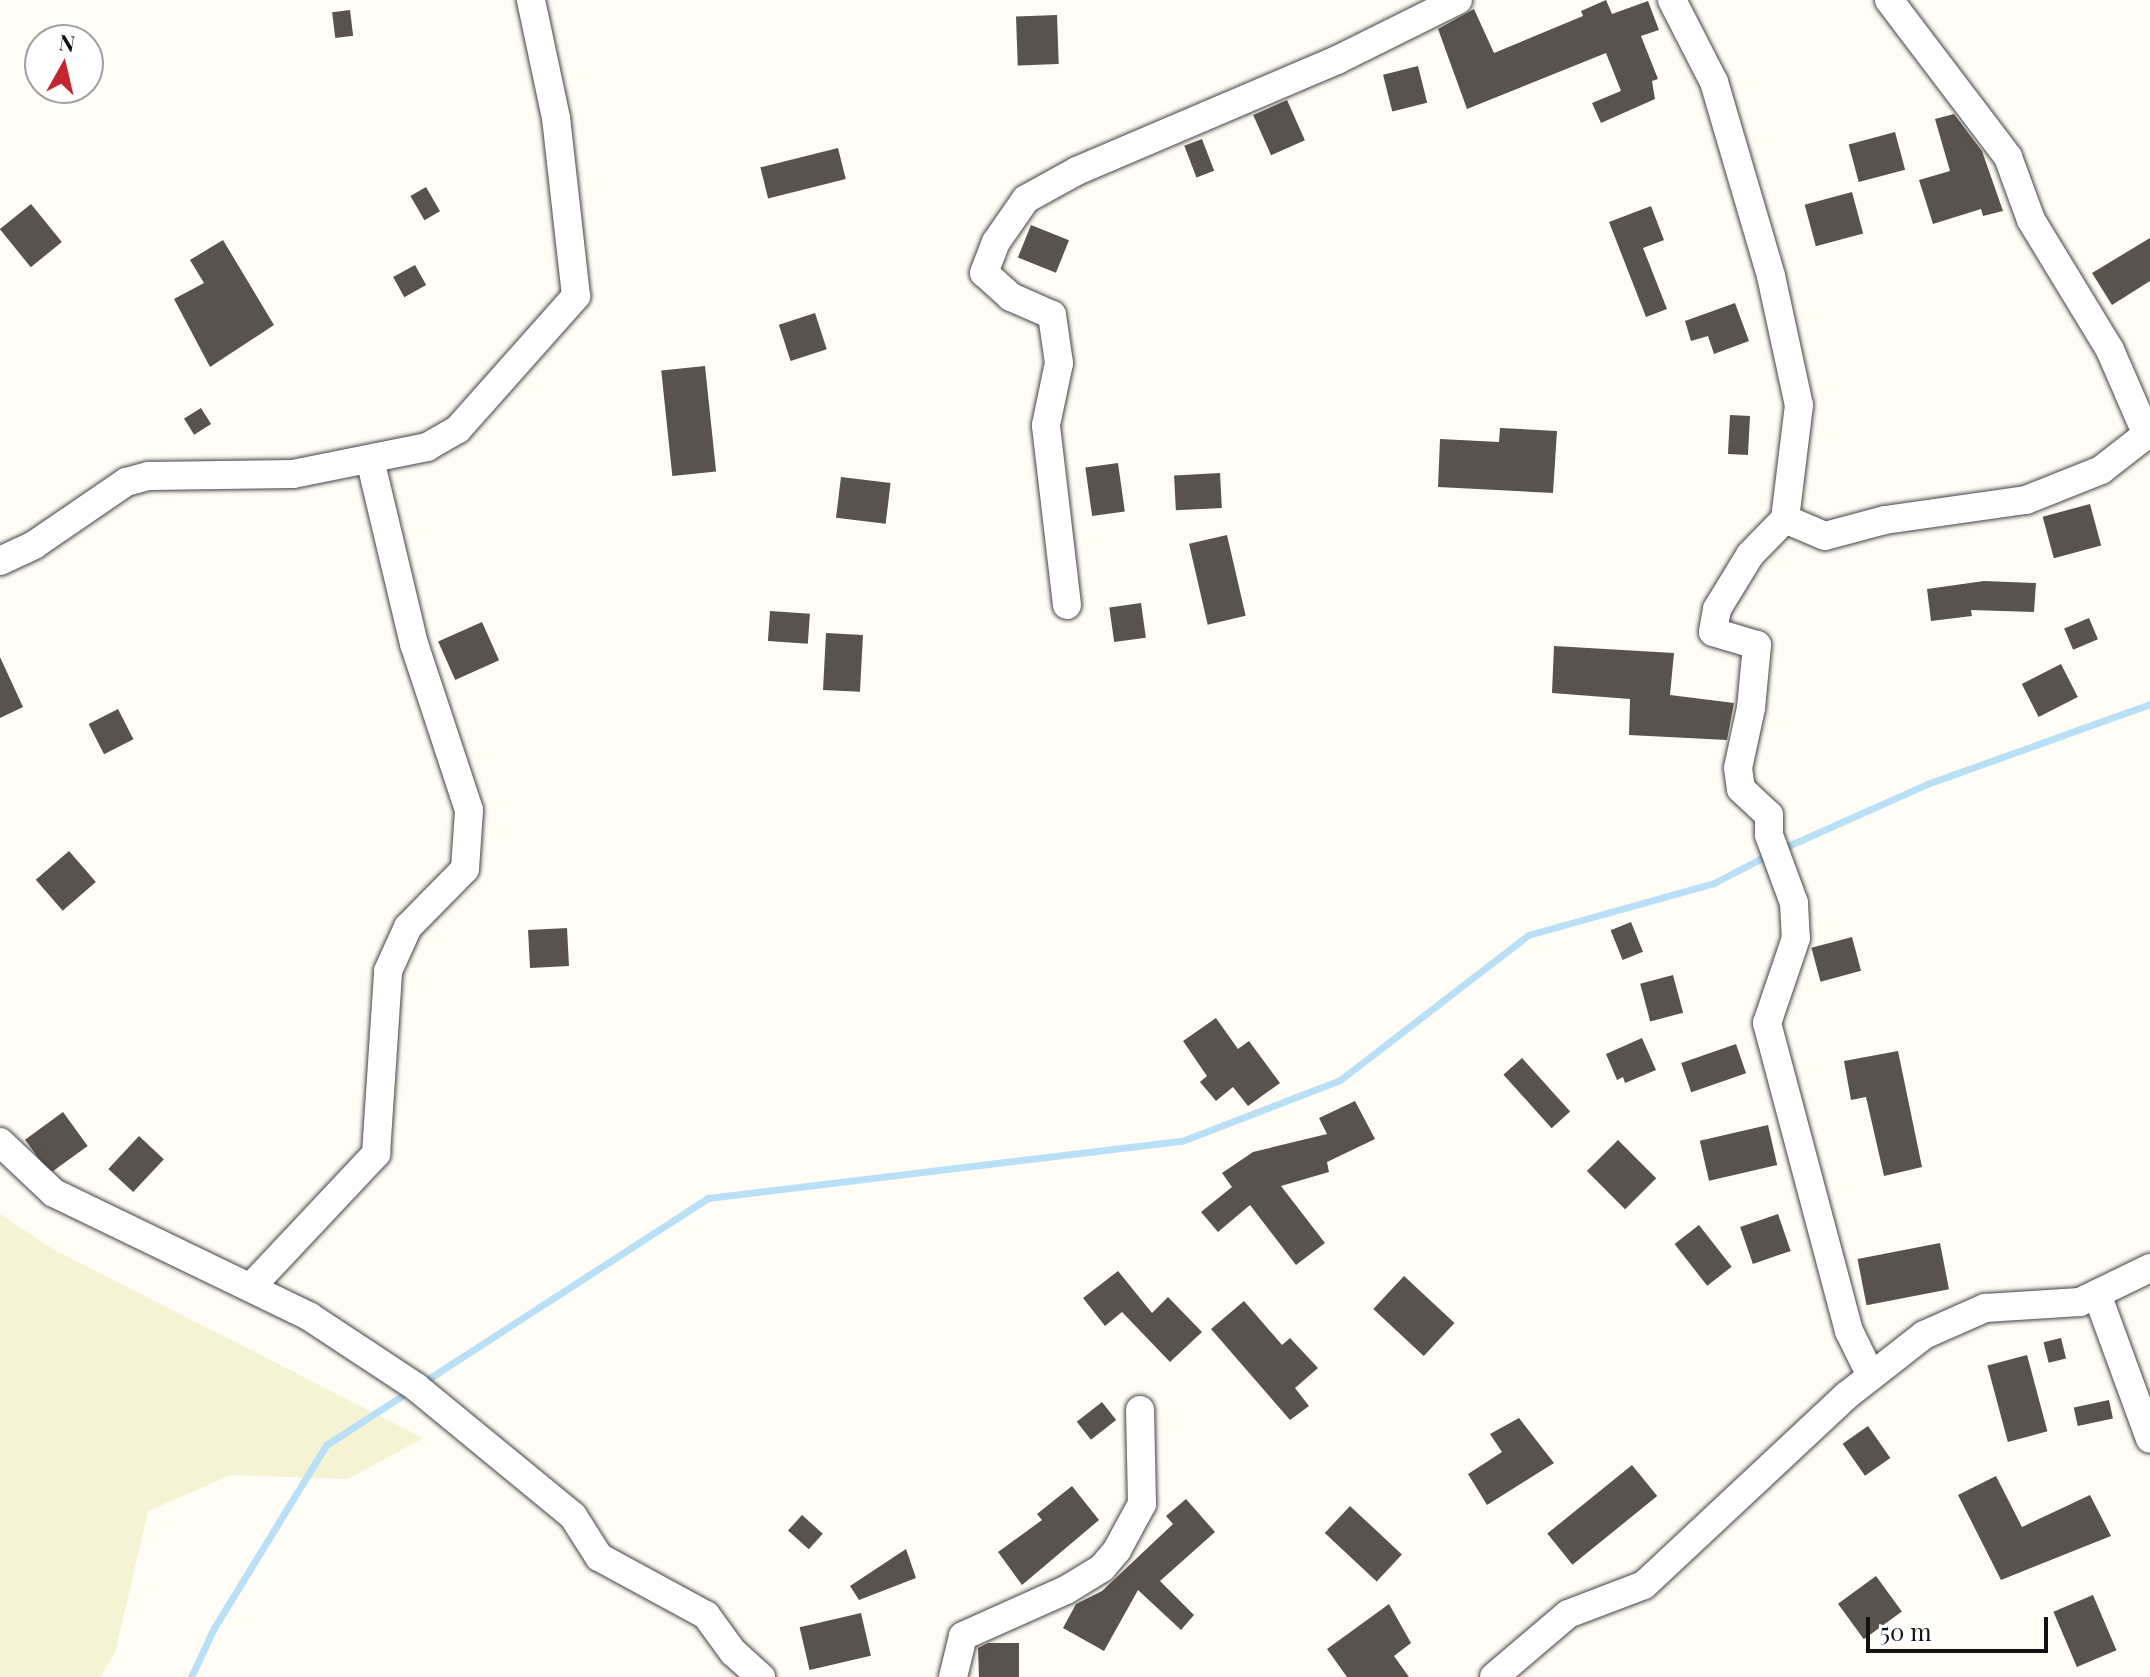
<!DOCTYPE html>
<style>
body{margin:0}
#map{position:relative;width:2150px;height:1677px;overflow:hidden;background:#fffdf5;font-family:"Playfair Display",serif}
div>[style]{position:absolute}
.farmland>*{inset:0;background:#f6f3d4}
.stream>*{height:7px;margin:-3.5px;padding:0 3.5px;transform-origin:3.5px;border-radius:3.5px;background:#b9e0f7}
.building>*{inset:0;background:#5a524d;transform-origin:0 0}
.roads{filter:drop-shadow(0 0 2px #444) drop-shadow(0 0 2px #444)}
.minor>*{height:28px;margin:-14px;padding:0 14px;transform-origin:14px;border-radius:14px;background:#fff}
span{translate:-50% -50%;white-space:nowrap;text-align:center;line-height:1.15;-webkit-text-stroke:8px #fff;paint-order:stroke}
.north{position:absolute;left:24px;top:24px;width:80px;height:80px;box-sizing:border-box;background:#fff;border:2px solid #a0a0a0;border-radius:50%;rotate:8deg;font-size:22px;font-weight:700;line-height:32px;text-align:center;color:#111}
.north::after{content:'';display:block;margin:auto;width:28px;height:36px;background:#c4262e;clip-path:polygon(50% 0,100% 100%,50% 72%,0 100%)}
.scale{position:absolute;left:1866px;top:1617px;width:182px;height:36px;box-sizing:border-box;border:4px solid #111;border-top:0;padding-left:10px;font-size:24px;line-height:28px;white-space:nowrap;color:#111;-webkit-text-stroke:6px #fff;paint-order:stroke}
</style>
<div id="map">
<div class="farmland">
<i style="clip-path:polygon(0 1214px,51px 1248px,423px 1438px,348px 1479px,231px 1475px,148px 1511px,115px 1653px,100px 1677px,0 1677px)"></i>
</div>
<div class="stream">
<i style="left:1779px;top:850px;width:162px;rotate:-24deg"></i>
<i style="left:1927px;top:784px;width:237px;rotate:-19.7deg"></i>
<i style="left:422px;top:1383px;width:341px;rotate:-32.9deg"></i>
<i style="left:708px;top:1198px;width:477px;rotate:-6.9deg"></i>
<i style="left:1182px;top:1141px;width:169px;rotate:-21.1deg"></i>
<i style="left:1340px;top:1080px;width:237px;rotate:-37.6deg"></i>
<i style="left:1528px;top:935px;width:193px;rotate:-15.6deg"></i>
<i style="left:1714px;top:883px;width:61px;rotate:-27.4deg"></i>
<i style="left:191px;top:1677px;width:54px;rotate:-64.9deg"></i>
<i style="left:214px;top:1628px;width:215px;rotate:-58.5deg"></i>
<i style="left:326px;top:1445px;width:101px;rotate:-32.9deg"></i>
</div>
<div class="building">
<i style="clip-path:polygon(1606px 0,1612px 14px,1648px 1px,1659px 30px,1641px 36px,1658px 79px,1652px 81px,1655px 99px,1601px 123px,1592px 103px,1621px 91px,1606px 53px,1467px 109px,1438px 29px,1474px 9px,1494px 53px,1583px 16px,1581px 11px)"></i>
<i style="left:350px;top:10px;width:26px;height:18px;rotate:83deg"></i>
<i style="left:1057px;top:15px;width:49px;height:41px;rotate:88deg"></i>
<i style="left:1418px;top:66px;width:38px;height:36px;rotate:76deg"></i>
<i style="left:1287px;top:100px;width:44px;height:37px;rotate:66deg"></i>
<i style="clip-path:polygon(1954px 114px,1982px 151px,2003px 211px,1983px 216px,1981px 209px,1933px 224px,1919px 180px,1950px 171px,1935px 119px)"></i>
<i style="left:1895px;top:132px;width:39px;height:48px;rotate:75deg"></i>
<i style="left:1202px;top:139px;width:34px;height:19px;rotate:69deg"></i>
<i style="left:838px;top:148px;width:32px;height:80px;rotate:76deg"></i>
<i style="left:426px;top:187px;width:28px;height:18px;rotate:60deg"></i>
<i style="left:1852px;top:192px;width:43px;height:49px;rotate:75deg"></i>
<i style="left:31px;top:204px;width:49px;height:40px;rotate:51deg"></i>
<i style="clip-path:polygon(1651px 206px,1664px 240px,1643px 248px,1667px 309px,1646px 317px,1609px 222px)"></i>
<i style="left:1031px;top:225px;width:41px;height:35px;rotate:22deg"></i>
<i style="clip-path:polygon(2150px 238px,2150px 281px,2112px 305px,2092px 273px)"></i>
<i style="clip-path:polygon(223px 240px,274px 325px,210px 367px,174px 299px,204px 283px,190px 260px)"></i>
<i style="left:415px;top:265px;width:23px;height:25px;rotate:61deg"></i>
<i style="clip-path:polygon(1735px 303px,1749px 341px,1714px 354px,1708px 336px,1691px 341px,1685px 321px)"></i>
<i style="left:815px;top:313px;width:38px;height:38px;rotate:72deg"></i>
<i style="left:705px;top:366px;width:106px;height:44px;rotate:84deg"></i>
<i style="left:201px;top:408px;width:19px;height:20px;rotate:58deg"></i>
<i style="left:1730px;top:415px;width:20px;height:39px;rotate:3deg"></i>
<i style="clip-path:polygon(1500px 428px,1557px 431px,1553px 493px,1438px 487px,1440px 439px,1499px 442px)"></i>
<i style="left:1118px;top:463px;width:49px;height:33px;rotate:82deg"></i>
<i style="left:1220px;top:473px;width:35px;height:46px;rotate:87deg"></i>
<i style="left:841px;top:477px;width:50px;height:41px;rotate:7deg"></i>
<i style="left:2090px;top:504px;width:43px;height:49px;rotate:75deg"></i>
<i style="left:1227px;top:535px;width:83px;height:39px;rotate:77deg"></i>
<i style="clip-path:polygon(1984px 581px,2036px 583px,2034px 612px,1971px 610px,1972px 616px,1931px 621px,1927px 589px)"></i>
<i style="left:1141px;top:603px;width:35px;height:32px;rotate:82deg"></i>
<i style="left:770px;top:611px;width:40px;height:30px;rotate:4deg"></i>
<i style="left:2089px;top:618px;width:23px;height:27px;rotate:67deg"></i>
<i style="left:482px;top:622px;width:42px;height:48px;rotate:66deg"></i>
<i style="left:826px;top:633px;width:37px;height:57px;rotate:3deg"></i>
<i style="clip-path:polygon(1554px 646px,1674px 653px,1670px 695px,1734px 703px,1727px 740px,1629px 735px,1630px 699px,1552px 693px)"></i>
<i style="clip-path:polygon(0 657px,23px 707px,0 718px)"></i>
<i style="left:2061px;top:664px;width:37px;height:44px;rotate:63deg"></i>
<i style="left:118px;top:709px;width:34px;height:33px;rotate:63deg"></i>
<i style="left:69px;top:851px;width:41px;height:44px;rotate:49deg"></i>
<i style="left:1631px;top:922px;width:32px;height:22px;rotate:68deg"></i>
<i style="left:567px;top:928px;width:38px;height:39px;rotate:87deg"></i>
<i style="left:1852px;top:937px;width:35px;height:42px;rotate:75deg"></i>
<i style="left:1673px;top:975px;width:39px;height:34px;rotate:75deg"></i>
<i style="clip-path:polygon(1216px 1018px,1238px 1049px,1249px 1041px,1280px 1083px,1248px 1106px,1233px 1087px,1216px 1101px,1200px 1082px,1207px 1076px,1183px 1041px)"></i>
<i style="clip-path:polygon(1642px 1038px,1656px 1070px,1625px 1083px,1623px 1077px,1617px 1080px,1606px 1054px)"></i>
<i style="left:1736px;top:1044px;width:31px;height:58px;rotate:71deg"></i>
<i style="clip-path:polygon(1898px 1051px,1922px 1167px,1884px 1176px,1866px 1097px,1851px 1100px,1844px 1061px)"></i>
<i style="left:1522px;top:1058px;width:72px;height:25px;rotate:48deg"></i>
<i style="clip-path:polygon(1355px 1101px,1375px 1139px,1327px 1162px,1329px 1172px,1281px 1186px,1325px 1243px,1296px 1265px,1250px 1205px,1218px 1232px,1201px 1212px,1232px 1187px,1222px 1173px,1253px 1152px,1327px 1134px,1319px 1118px)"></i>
<i style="left:63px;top:1112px;width:42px;height:47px;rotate:54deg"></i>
<i style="left:1768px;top:1125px;width:41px;height:70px;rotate:77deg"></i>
<i style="left:139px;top:1136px;width:34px;height:45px;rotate:43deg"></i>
<i style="left:1618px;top:1140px;width:54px;height:44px;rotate:45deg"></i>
<i style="left:1778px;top:1214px;width:39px;height:40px;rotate:71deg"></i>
<i style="left:1699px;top:1225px;width:53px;height:31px;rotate:52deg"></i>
<i style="left:1940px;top:1243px;width:47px;height:84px;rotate:79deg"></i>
<i style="clip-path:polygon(1118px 1271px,1152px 1313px,1168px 1297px,1202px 1332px,1170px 1362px,1122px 1312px,1105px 1326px,1083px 1298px)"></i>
<i style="left:1404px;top:1276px;width:69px;height:45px;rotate:43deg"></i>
<i style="clip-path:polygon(1244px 1301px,1282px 1345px,1290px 1338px,1318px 1368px,1295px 1388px,1309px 1406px,1290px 1420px,1211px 1329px)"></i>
<i style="left:2061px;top:1338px;width:21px;height:18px;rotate:76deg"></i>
<i style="left:2027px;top:1355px;width:79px;height:41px;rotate:75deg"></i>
<i style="left:2109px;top:1400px;width:19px;height:36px;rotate:78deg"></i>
<i style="left:1102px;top:1402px;width:23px;height:32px;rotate:52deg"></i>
<i style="clip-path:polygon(1519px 1418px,1554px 1463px,1487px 1505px,1468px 1474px,1502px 1452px,1490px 1434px)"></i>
<i style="left:1868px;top:1426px;width:39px;height:31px;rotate:55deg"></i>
<i style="left:1632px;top:1465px;width:40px;height:109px;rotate:51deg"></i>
<i style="clip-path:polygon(1996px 1476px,2022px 1527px,2090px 1495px,2111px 1536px,2001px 1580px,1958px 1495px)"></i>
<i style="clip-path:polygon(1072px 1486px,1099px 1520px,1022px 1585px,998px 1552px,1042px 1520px,1037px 1514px)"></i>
<i style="clip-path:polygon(1186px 1499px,1215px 1532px,1160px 1581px,1194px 1615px,1181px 1630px,1138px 1590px,1104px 1651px,1063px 1628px,1076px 1604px,1102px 1591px,1173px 1524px,1166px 1516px)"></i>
<i style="left:1350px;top:1506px;width:71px;height:37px;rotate:43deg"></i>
<i style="left:802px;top:1515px;width:28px;height:21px;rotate:42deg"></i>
<i style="clip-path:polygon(906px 1549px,916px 1578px,859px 1600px,850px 1586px)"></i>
<i style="left:1876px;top:1576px;width:44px;height:47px;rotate:54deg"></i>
<i style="left:2093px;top:1595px;width:60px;height:43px;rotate:67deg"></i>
<i style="clip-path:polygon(1389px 1604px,1411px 1643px,1394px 1656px,1409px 1677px,1347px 1677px,1327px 1649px)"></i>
<i style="left:861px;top:1613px;width:44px;height:63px;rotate:77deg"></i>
<i style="clip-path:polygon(988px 1643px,1019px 1643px,1019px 1677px,979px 1677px,978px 1648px)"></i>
</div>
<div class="roads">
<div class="minor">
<i style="left:1672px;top:0;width:92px;rotate:62.9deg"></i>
<i style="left:1714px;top:82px;width:202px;rotate:73.6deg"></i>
<i style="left:1771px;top:276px;width:132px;rotate:77.8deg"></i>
<i style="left:1799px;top:405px;width:115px;rotate:97deg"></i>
<i style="left:1785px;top:519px;width:50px;rotate:134.2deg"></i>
<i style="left:1750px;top:555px;width:63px;rotate:121.4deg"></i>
<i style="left:1717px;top:609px;width:23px;rotate:100deg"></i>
<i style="left:1713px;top:632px;width:46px;rotate:16.5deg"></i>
<i style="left:1757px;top:645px;width:63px;rotate:95.4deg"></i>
<i style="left:1751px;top:708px;width:61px;rotate:102.2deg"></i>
<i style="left:1738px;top:768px;width:21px;rotate:82deg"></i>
<i style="left:1741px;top:789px;width:38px;rotate:43deg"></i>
<i style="left:1769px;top:815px;width:20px;rotate:90deg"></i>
<i style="left:1769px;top:835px;width:72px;rotate:69.8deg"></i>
<i style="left:1794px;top:903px;width:35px;rotate:87deg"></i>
<i style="left:1796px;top:938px;width:90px;rotate:108.8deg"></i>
<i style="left:1767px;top:1023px;width:319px;rotate:75.1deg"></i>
<i style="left:1849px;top:1331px;width:50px;rotate:63.9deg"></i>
<i style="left:1889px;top:0;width:197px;rotate:52.8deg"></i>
<i style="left:2008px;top:157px;width:67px;rotate:69.9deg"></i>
<i style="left:2031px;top:220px;width:152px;rotate:58.7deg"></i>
<i style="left:2110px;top:350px;width:93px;rotate:66.5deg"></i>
<i style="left:1785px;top:519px;width:43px;rotate:23deg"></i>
<i style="left:1825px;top:536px;width:62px;rotate:-14.9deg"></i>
<i style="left:1885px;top:520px;width:142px;rotate:-8.1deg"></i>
<i style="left:2026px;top:500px;width:81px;rotate:-21.8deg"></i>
<i style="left:2101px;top:470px;width:62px;rotate:-37.8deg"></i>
<i style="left:0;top:561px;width:38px;rotate:-25deg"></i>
<i style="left:34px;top:545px;width:112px;rotate:-34.4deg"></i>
<i style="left:126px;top:482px;width:24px;rotate:-15deg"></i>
<i style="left:149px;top:476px;width:144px;rotate:-0.8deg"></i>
<i style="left:293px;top:474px;width:137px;rotate:-11.4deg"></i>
<i style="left:427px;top:447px;width:36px;rotate:-30deg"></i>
<i style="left:458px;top:429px;width:178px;rotate:-48.4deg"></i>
<i style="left:576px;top:296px;width:179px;rotate:-96.4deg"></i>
<i style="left:556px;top:118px;width:121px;rotate:-102deg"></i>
<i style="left:1067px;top:605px;width:181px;rotate:-96.7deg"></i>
<i style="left:1046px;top:425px;width:63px;rotate:-78.2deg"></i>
<i style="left:1059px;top:363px;width:49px;rotate:-98.3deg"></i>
<i style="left:1052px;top:315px;width:45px;rotate:-156.3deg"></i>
<i style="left:1011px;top:297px;width:36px;rotate:-138deg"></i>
<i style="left:984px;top:273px;width:33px;rotate:-69deg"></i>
<i style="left:996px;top:242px;width:52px;rotate:-55.1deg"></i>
<i style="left:1026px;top:199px;width:58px;rotate:-28.8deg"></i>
<i style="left:1077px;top:171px;width:283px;rotate:-23.1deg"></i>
<i style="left:1337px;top:60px;width:135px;rotate:-26.4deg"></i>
<i style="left:0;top:1142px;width:74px;rotate:43.4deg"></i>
<i style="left:54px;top:1193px;width:284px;rotate:25.8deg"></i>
<i style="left:310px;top:1317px;width:127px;rotate:33.4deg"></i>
<i style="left:416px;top:1387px;width:203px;rotate:39.4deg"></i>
<i style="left:573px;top:1516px;width:49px;rotate:57.6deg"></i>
<i style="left:599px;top:1557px;width:122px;rotate:28.5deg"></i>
<i style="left:706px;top:1615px;width:46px;rotate:53.9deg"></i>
<i style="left:733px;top:1652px;width:38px;rotate:42deg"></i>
<i style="left:251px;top:1287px;width:183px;rotate:-46.8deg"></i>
<i style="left:376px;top:1154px;width:183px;rotate:-86.2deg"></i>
<i style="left:388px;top:971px;width:48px;rotate:-65.6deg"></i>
<i style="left:408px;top:927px;width:81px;rotate:-45.5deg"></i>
<i style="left:465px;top:869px;width:59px;rotate:-86.1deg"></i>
<i style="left:469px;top:810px;width:175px;rotate:-108.3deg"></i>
<i style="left:414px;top:644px;width:190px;rotate:-103.4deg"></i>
<i style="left:2097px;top:1294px;width:154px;rotate:69.9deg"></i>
<i style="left:953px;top:1677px;width:42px;rotate:-76.3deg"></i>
<i style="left:963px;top:1636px;width:113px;rotate:-24.1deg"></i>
<i style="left:1066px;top:1590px;width:42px;rotate:-31.4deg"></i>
<i style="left:1102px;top:1568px;width:23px;rotate:-50deg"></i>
<i style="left:1117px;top:1550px;width:52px;rotate:-61.5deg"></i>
<i style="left:1142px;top:1504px;width:94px;rotate:-91.2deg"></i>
<i style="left:1494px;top:1677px;width:97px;rotate:-40.4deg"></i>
<i style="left:1568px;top:1614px;width:81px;rotate:-20.9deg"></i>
<i style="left:1644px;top:1585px;width:277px;rotate:-43.1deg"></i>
<i style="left:1846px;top:1396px;width:99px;rotate:-38deg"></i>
<i style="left:1924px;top:1335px;width:67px;rotate:-23.9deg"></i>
<i style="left:1985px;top:1308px;width:95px;rotate:-3.6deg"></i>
<i style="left:2080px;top:1302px;width:78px;rotate:-25.9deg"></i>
</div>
</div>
<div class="north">N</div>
<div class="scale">50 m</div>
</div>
